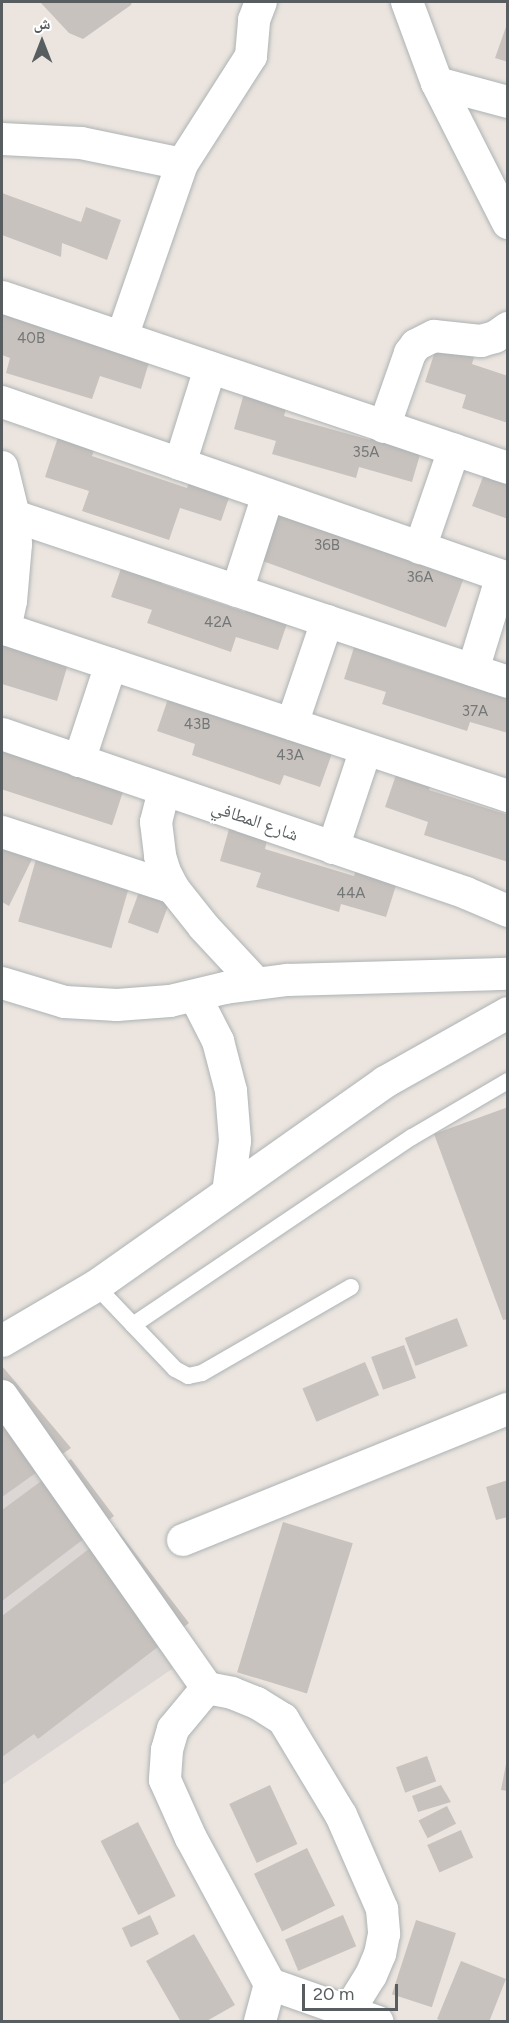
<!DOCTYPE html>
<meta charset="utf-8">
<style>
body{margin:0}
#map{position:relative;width:509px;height:2023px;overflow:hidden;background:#ece5df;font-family:Figtree,"Noto Naskh Arabic",sans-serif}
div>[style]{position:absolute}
.industrial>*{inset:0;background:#dcd7d4}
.building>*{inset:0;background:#c8c2be;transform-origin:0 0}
.roads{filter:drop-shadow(0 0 2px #adb3b5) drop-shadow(0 0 2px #adb3b5)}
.service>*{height:16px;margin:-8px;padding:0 8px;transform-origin:8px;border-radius:8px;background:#fff}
.minor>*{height:32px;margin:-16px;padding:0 16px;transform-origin:16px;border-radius:16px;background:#fff}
span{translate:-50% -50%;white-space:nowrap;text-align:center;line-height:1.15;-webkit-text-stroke:5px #fff;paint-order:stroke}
.number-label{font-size:15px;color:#747778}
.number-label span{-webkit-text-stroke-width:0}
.street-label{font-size:18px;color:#585e60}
.frame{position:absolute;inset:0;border:3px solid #585e60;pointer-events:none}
.north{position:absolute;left:12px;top:12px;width:60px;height:60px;-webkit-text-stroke:4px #fff;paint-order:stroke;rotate:0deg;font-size:16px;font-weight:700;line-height:24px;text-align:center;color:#585e60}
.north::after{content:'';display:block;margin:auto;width:21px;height:27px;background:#585e60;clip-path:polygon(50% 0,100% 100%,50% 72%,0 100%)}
.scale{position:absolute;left:302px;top:1984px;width:96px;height:27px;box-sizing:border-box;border:3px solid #585e60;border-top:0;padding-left:8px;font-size:18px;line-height:21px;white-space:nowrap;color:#585e60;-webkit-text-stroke:4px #fff;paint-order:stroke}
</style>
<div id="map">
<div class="industrial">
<i style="clip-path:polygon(2px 1424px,178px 1665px,2px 1785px)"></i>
</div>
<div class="building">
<i style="clip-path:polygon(40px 2px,132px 2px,131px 5px,83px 39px,69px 33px)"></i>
<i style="clip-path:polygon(507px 24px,508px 24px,508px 62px,495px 58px)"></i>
<i style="clip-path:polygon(2px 193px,81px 222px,86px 207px,121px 220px,107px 260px,62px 243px,61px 257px,2px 235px)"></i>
<i style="clip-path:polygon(2px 314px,150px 359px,141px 389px,100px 376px,92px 399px,6px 373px,10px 358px,2px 355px)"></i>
<i style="clip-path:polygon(438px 342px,475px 354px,472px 364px,508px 376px,508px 423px,462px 408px,466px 395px,425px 382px)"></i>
<i style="clip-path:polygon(246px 386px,289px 398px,284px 416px,370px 440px,374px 427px,424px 441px,412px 482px,359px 467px,356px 478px,272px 454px,276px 441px,234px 429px)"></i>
<i style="clip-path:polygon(60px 431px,97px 442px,92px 456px,187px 488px,191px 476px,232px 489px,221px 521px,180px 508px,169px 540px,82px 511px,89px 491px,45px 477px)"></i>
<i style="clip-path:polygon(484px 474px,508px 482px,508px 519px,472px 506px)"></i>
<i style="left:288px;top:485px;width:197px;height:80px;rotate:20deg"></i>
<i style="clip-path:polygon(124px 560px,165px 574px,162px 584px,245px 612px,250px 594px,292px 609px,278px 650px,236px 637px,231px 652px,147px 623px,152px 610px,111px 597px)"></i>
<i style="clip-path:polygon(2px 637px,70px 657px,57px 701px,2px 684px)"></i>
<i style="clip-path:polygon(356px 641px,394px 653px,391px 661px,491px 693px,508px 688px,508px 733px,470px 722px,467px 731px,382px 704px,386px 692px,344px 679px)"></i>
<i style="clip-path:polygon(170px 693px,334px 748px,320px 787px,284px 775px,280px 785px,192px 755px,195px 744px,157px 731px)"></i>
<i style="left:2px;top:740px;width:131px;height:47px;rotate:18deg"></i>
<i style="clip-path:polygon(398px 769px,432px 781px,429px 790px,508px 815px,508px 862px,424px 835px,428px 822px,385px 807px)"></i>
<i style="clip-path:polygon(229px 829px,267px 840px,265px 849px,354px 876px,358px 864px,399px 876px,386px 917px,341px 904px,339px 912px,256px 887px,261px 873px,220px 861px)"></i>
<i style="clip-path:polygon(2px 832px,41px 841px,9px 906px,2px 902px)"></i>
<i style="left:43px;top:835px;width:97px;height:90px;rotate:16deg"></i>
<i style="left:147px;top:870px;width:32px;height:56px;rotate:20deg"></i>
<i style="clip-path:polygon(508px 1107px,508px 1319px,503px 1320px,434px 1134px)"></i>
<i style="left:457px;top:1318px;width:30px;height:56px;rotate:69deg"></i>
<i style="left:404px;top:1345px;width:35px;height:35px;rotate:70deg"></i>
<i style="left:365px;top:1362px;width:36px;height:68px;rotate:67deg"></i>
<i style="clip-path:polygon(2px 1366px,71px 1448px,2px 1497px)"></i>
<i style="clip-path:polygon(71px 1459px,114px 1516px,2px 1601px,2px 1510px)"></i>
<i style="clip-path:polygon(508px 1480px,508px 1517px,496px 1520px,486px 1487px)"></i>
<i style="left:283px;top:1522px;width:73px;height:157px;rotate:17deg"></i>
<i style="clip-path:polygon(116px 1528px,189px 1623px,38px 1739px,34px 1734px,2px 1757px,2px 1616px)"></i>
<i style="left:427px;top:1756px;width:27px;height:33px;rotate:70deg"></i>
<i style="clip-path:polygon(506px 1764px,508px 1764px,508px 1791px,501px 1790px)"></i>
<i style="left:270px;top:1785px;width:65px;height:45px;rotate:65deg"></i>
<i style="clip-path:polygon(441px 1785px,451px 1802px,418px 1812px,412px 1796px)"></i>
<i style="left:447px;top:1806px;width:20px;height:32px;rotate:63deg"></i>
<i style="left:138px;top:1822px;width:83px;height:42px;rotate:63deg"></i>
<i style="left:461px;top:1830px;width:30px;height:37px;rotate:66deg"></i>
<i style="left:307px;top:1848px;width:64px;height:59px;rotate:64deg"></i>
<i style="left:150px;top:1915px;width:21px;height:31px;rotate:65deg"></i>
<i style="left:343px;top:1915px;width:34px;height:63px;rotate:67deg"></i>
<i style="left:416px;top:1920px;width:42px;height:78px;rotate:18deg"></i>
<i style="clip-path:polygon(194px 1934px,235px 2005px,205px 2022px,181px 2022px,146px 1961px)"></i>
<i style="clip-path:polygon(461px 1961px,506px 1979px,489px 2022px,443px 2022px,437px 2019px)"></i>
</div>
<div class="roads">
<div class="service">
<i style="left:96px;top:1286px;width:115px;rotate:46.4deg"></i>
<i style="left:175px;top:1369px;width:15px;rotate:28deg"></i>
<i style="left:188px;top:1376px;width:14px;rotate:-12deg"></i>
<i style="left:202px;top:1373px;width:172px;rotate:-30deg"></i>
<i style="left:133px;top:1325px;width:336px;rotate:-34deg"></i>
<i style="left:412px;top:1137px;width:111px;rotate:-30.3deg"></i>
</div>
<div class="minor">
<i style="left:407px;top:2px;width:86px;rotate:69.7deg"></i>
<i style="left:437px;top:83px;width:157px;rotate:63.1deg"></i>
<i style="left:437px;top:83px;width:73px;rotate:15deg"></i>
<i style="left:2px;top:139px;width:79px;rotate:2.9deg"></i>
<i style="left:81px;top:143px;width:103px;rotate:11.7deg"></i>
<i style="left:2px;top:297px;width:534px;rotate:18.67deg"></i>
<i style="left:122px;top:337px;width:183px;rotate:-70.9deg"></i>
<i style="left:182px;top:164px;width:128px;rotate:-57.4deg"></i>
<i style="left:251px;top:56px;width:36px;rotate:-85deg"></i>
<i style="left:254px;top:20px;width:19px;rotate:-69deg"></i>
<i style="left:2px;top:402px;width:536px;rotate:19.18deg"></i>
<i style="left:384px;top:427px;width:78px;rotate:-70.6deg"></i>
<i style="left:410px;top:353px;width:10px;rotate:-53deg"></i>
<i style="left:416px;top:345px;width:20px;rotate:-27deg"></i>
<i style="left:434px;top:336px;width:47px;rotate:6.1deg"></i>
<i style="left:481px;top:341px;width:15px;rotate:-16deg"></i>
<i style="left:495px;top:337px;width:16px;rotate:-35deg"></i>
<i style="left:180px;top:464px;width:101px;rotate:-72.6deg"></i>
<i style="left:2px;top:467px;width:50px;rotate:76.2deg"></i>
<i style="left:14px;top:516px;width:28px;rotate:86deg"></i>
<i style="left:16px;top:544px;width:57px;rotate:95deg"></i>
<i style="left:11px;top:601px;width:29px;rotate:102deg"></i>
<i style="left:14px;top:516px;width:521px;rotate:18.57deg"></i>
<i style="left:420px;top:548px;width:104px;rotate:-70.9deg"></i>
<i style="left:237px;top:591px;width:101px;rotate:-72.1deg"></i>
<i style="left:2px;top:628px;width:533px;rotate:18.37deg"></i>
<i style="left:473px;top:670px;width:98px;rotate:-72.9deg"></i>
<i style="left:292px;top:724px;width:109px;rotate:-71.2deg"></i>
<i style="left:2px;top:734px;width:490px;rotate:18.9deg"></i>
<i style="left:466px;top:893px;width:46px;rotate:23.2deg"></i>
<i style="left:79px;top:761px;width:102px;rotate:-71.7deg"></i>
<i style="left:164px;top:790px;width:33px;rotate:104deg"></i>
<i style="left:156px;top:822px;width:34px;rotate:83deg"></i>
<i style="left:160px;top:856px;width:17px;rotate:73deg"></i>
<i style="left:165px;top:872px;width:18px;rotate:63deg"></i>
<i style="left:173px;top:888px;width:50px;rotate:51.5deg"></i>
<i style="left:204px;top:927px;width:76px;rotate:47.1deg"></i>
<i style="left:2px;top:832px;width:180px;rotate:18.1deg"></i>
<i style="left:333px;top:848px;width:104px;rotate:-71.6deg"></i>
<i style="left:2px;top:983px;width:66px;rotate:16.8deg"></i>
<i style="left:65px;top:1002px;width:52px;rotate:3.3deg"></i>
<i style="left:117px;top:1005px;width:53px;rotate:-4.3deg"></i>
<i style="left:170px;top:1001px;width:57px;rotate:-13.3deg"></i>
<i style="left:225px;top:988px;width:63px;rotate:-7.4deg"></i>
<i style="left:287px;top:980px;width:221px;rotate:-1.6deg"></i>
<i style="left:195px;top:996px;width:51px;rotate:62.9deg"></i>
<i style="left:218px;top:1041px;width:52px;rotate:75.4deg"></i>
<i style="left:231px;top:1091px;width:50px;rotate:85.4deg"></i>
<i style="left:235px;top:1141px;width:52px;rotate:97.7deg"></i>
<i style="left:2px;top:1341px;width:109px;rotate:-30.3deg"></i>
<i style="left:96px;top:1286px;width:354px;rotate:-35.2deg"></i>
<i style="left:385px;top:1082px;width:141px;rotate:-29.3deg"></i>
<i style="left:2px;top:1396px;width:357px;rotate:54.9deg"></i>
<i style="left:207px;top:1688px;width:53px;rotate:129.7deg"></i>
<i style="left:173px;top:1729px;width:22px;rotate:106deg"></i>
<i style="left:167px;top:1750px;width:30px;rotate:94deg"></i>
<i style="left:165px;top:1780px;width:64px;rotate:65.9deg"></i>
<i style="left:191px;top:1838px;width:166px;rotate:61.6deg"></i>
<i style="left:270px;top:1984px;width:39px;rotate:105deg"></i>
<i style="left:183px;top:1540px;width:350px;rotate:-22deg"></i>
<i style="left:207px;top:1688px;width:25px;rotate:11deg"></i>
<i style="left:232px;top:1693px;width:27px;rotate:22deg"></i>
<i style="left:257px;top:1703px;width:31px;rotate:32deg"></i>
<i style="left:283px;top:1719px;width:112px;rotate:58.9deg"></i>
<i style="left:341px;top:1815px;width:103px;rotate:66.4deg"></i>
<i style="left:382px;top:1909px;width:25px;rotate:85deg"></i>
<i style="left:384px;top:1934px;width:20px;rotate:101deg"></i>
<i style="left:380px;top:1954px;width:23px;rotate:113deg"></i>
<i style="left:371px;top:1975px;width:44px;rotate:121.9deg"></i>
<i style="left:270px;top:1984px;width:114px;rotate:19.4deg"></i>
</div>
</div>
<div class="number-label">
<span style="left:31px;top:339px">40B</span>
<span style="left:366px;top:453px">35A</span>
<span style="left:327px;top:546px">36B</span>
<span style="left:420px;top:578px">36A</span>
<span style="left:218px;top:623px">42A</span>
<span style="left:475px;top:712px">37A</span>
<span style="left:197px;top:725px">43B</span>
<span style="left:290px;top:756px">43A</span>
<span style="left:351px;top:894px">44A</span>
</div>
<div class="street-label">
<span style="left:255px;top:821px;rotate:19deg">شارع المطافي</span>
</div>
<div class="frame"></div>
<div class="north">ش</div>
<div class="scale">20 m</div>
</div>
